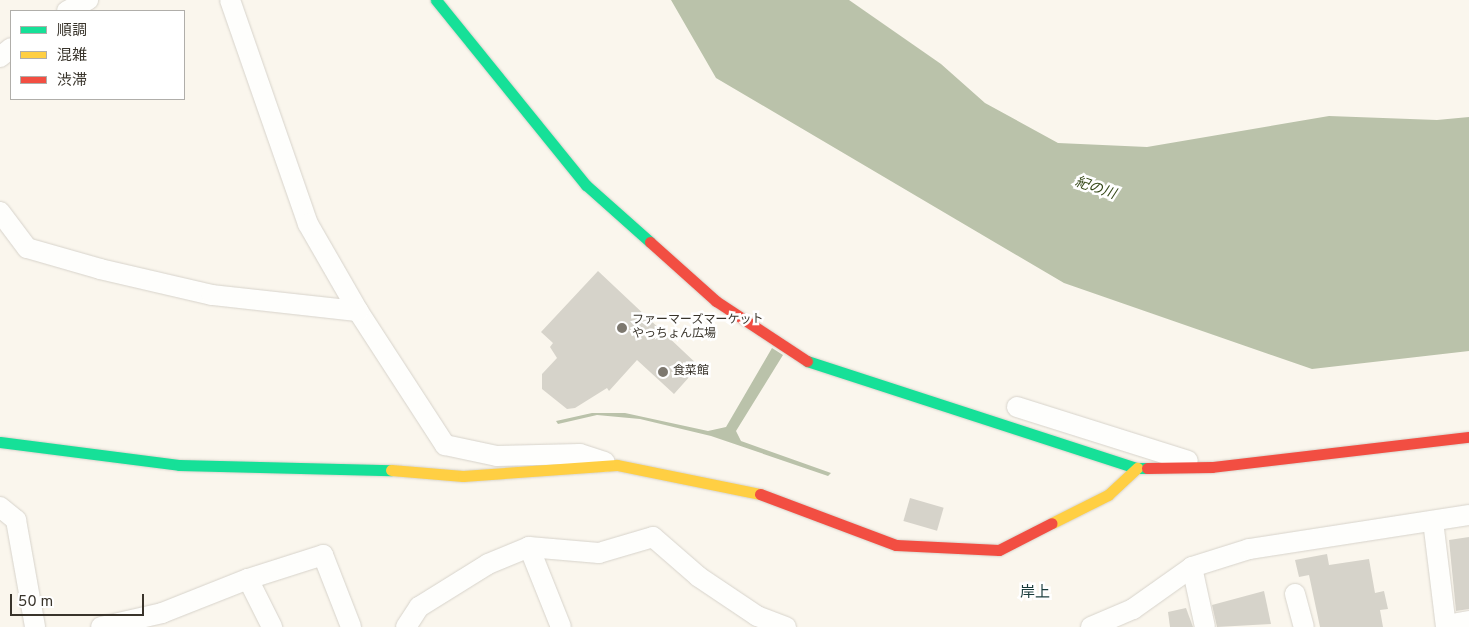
<!DOCTYPE html>
<meta charset="utf-8">
<style>
body{margin:0}
#map{position:relative;width:1469px;height:627px;overflow:hidden;background:#faf6ed;font-family:Overpass,"Noto Sans JP",sans-serif}
div>[style]{position:absolute}
.water>*{inset:0;background:#bac2aa}
.building>*{inset:0;background:#d6d3ca;transform-origin:0 0}
.roads{filter:drop-shadow(0 0 1px #d7d3cb) drop-shadow(0 0 1px #d7d3cb)}
.street>*{height:20px;margin:-10px;padding:0 10px;transform-origin:10px;border-radius:10px;background:#fefefc}
.fast>*{height:11px;margin:-5.5px;padding:0 5.5px;transform-origin:5.5px;border-radius:5.5px;background:#16e098}
.slow>*{height:11px;margin:-5.5px;padding:0 5.5px;transform-origin:5.5px;border-radius:5.5px;background:#ffcf43}
.jam>*{height:11px;margin:-5.5px;padding:0 5.5px;transform-origin:5.5px;border-radius:5.5px;background:#f24e42}
.dots>*{width:14px;height:14px;translate:-50% -50%;box-sizing:border-box;border:2px solid #fff;border-radius:50%}
span{translate:-50% -50%;white-space:nowrap;text-align:center;line-height:1.15;-webkit-text-stroke:5px #fff;paint-order:stroke}
.poi-label{font-size:12px;color:#39342b}
.left{translate:0 -50%;text-align:left}
.water-label{font-size:14px;color:#354817;font-style:italic}
.quarter-label{font-size:15px;color:#193b3b}
.legend{position:absolute;left:10px;top:10px;width:175px;height:90px;box-sizing:border-box;background:#fff;border:1px solid #b0aeaa;margin:0;padding:6px 9px;list-style:none;font-size:15px;color:#39342b}
.legend li{display:flex;align-items:center;gap:10px;height:25px}
.legend b{width:25px;border:1px solid #b0aeaa}
.scale{position:absolute;left:10px;top:594px;width:134px;height:22px;box-sizing:border-box;border:2px solid #39342b;border-top:0;padding-left:6px;font-size:15px;line-height:18px;white-space:nowrap;color:#39342b;-webkit-text-stroke:4px #fff;paint-order:stroke}
</style>
<div id="map">
<div class="water">
<i style="clip-path:polygon(671px 0,849px 0,941px 64px,985px 103px,1058px 143px,1147px 147px,1329px 116px,1437px 120px,1469px 117px,1469px 351px,1312px 369px,1064px 283px,716px 78px)"></i>
<i style="clip-path:polygon(772px 348px,783px 355px,736px 431px,741px 441px,831px 473px,828px 476px,711px 436px,640px 419px,597px 415px,558px 424px,556px 421px,592px 413px,625px 413px,708px 431px,726px 427px)"></i>
</div>
<div class="building">
<i style="clip-path:polygon(598px 271px,699px 366px,674px 394px,637px 360px,609px 391px,607px 388px,575px 408px,567px 409px,542px 389px,542px 374px,557px 358px,550px 347px,553px 343px,541px 332px)"></i>
<i style="left:910px;top:498px;width:35px;height:24px;rotate:16deg"></i>
<i style="clip-path:polygon(1469px 537px,1469px 609px,1456px 611px,1449px 540px)"></i>
<i style="clip-path:polygon(1327px 554px,1329px 565px,1369px 559px,1375px 593px,1384px 591px,1388px 609px,1380px 610px,1383px 627px,1320px 627px,1309px 575px,1299px 577px,1295px 560px)"></i>
<i style="clip-path:polygon(1264px 591px,1271px 624px,1217px 627px,1212px 605px)"></i>
<i style="clip-path:polygon(1186px 608px,1193px 627px,1170px 627px,1168px 612px)"></i>
</div>
<div class="roads">
<div class="street">
<i style="left:230px;top:0;width:237px;rotate:70.8deg"></i>
<i style="left:308px;top:224px;width:100px;rotate:60.1deg"></i>
<i style="left:358px;top:311px;width:160px;rotate:57deg"></i>
<i style="left:445px;top:445px;width:53px;rotate:11.9deg"></i>
<i style="left:497px;top:456px;width:83px;rotate:-1.4deg"></i>
<i style="left:580px;top:454px;width:26px;rotate:18deg"></i>
<i style="left:67px;top:11px;width:24px;rotate:-28deg"></i>
<i style="left:0;top:57px;width:14px;rotate:-39deg"></i>
<i style="left:0;top:212px;width:45px;rotate:53.1deg"></i>
<i style="left:27px;top:248px;width:76px;rotate:16deg"></i>
<i style="left:100px;top:269px;width:115px;rotate:13.1deg"></i>
<i style="left:212px;top:295px;width:147px;rotate:6.3deg"></i>
<i style="left:1017px;top:407px;width:179px;rotate:17.5deg"></i>
<i style="left:0;top:507px;width:21px;rotate:39deg"></i>
<i style="left:16px;top:520px;width:109px;rotate:79.9deg"></i>
<i style="left:1433px;top:521px;width:107px;rotate:83deg"></i>
<i style="left:529px;top:547px;width:86px;rotate:68.2deg"></i>
<i style="left:1192px;top:567px;width:61px;rotate:77.8deg"></i>
<i style="left:248px;top:579px;width:79px;rotate:-17.7deg"></i>
<i style="left:323px;top:555px;width:77px;rotate:68.7deg"></i>
<i style="left:1295px;top:594px;width:34px;rotate:75deg"></i>
<i style="left:1446px;top:625px;width:23px;rotate:-10deg"></i>
<i style="left:101px;top:627px;width:63px;rotate:-12.9deg"></i>
<i style="left:162px;top:613px;width:92px;rotate:-21.6deg"></i>
<i style="left:248px;top:579px;width:54px;rotate:63.4deg"></i>
<i style="left:406px;top:627px;width:24px;rotate:-57deg"></i>
<i style="left:419px;top:607px;width:81px;rotate:-31.9deg"></i>
<i style="left:488px;top:564px;width:44px;rotate:-22.5deg"></i>
<i style="left:529px;top:547px;width:70px;rotate:4.9deg"></i>
<i style="left:599px;top:553px;width:56px;rotate:-16.5deg"></i>
<i style="left:653px;top:537px;width:61px;rotate:41deg"></i>
<i style="left:699px;top:577px;width:70px;rotate:33.9deg"></i>
<i style="left:757px;top:616px;width:31px;rotate:21deg"></i>
<i style="left:1091px;top:627px;width:46px;rotate:-23.2deg"></i>
<i style="left:1133px;top:609px;width:72px;rotate:-35.4deg"></i>
<i style="left:1192px;top:567px;width:60px;rotate:-17.5deg"></i>
<i style="left:1249px;top:549px;width:223px;rotate:-8.8deg"></i>
</div>
<div class="fast">
<i style="left:436px;top:0;width:238px;rotate:51deg"></i>
<i style="left:586px;top:185px;width:86px;rotate:41.7deg"></i>
<i style="left:807px;top:361px;width:347px;rotate:18deg"></i>
<i style="left:1137px;top:468px;width:10px"></i>
<i style="left:0;top:442px;width:180px;rotate:7.3deg"></i>
<i style="left:179px;top:465px;width:212px;rotate:1.4deg"></i>
</div>
<div class="slow">
<i style="left:391px;top:470px;width:72px;rotate:4.8deg"></i>
<i style="left:463px;top:476px;width:154px;rotate:-4.1deg"></i>
<i style="left:617px;top:465px;width:146px;rotate:11.5deg"></i>
<i style="left:1052px;top:523px;width:63px;rotate:-26.6deg"></i>
<i style="left:1108px;top:495px;width:40px;rotate:-43deg"></i>
</div>
<div class="jam">
<i style="left:650px;top:242px;width:89px;rotate:41.8deg"></i>
<i style="left:716px;top:301px;width:109px;rotate:33.4deg"></i>
<i style="left:1147px;top:468px;width:65px;rotate:-0.9deg"></i>
<i style="left:1212px;top:467px;width:259px;rotate:-6.7deg"></i>
<i style="left:760px;top:494px;width:145px;rotate:20.6deg"></i>
<i style="left:896px;top:545px;width:103px;rotate:2.8deg"></i>
<i style="left:999px;top:550px;width:59px;rotate:-27deg"></i>
</div>
</div>
<div class="dots">
<i style="left:622px;top:328px;background:#7d786f"></i>
<i style="left:663px;top:372px;background:#7d786f"></i>
</div>
<div class="poi-label">
<span class="left" style="left:632px;top:328px">ファーマーズマーケット<br>やっちょん広場</span>
<span class="left" style="left:673px;top:372px">食菜館</span>
</div>
<div class="water-label">
<span style="left:1095px;top:189px;rotate:19deg">紀の川</span>
</div>
<div class="quarter-label">
<span style="left:1035px;top:594px">岸上</span>
</div>
<ul class="legend">
<li><b style="height:6px;background:#16e098"></b>順調</li>
<li><b style="height:6px;background:#ffcf43"></b>混雑</li>
<li><b style="height:6px;background:#f24e42"></b>渋滞</li>
</ul>
<div class="scale">50 m</div>
</div>
